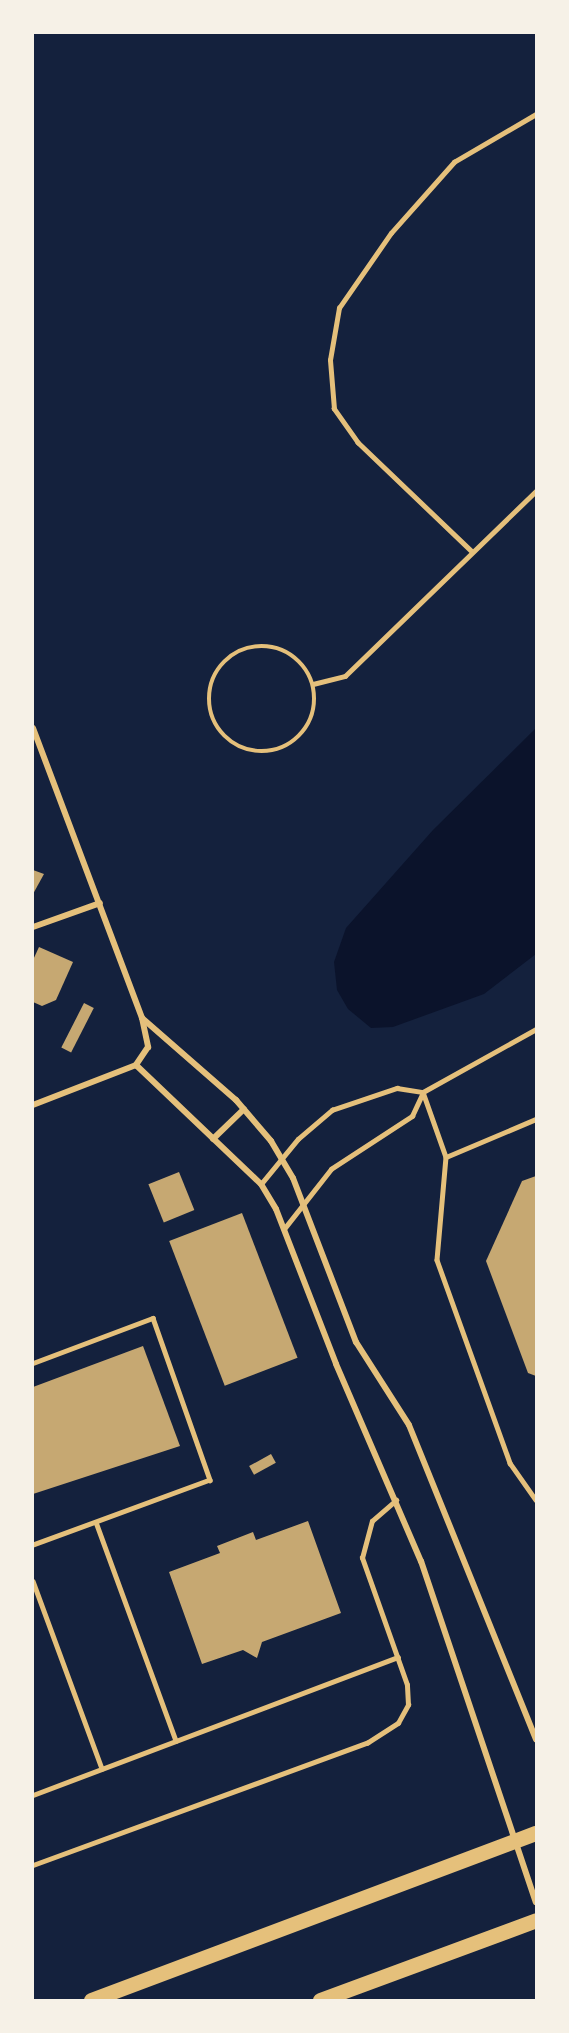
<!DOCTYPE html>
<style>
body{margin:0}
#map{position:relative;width:569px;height:2033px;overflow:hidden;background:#14213d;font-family:Commissioner,sans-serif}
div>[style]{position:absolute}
.water>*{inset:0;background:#0b132b}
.building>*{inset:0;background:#c6a872;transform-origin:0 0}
.service>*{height:4.5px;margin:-2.25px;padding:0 2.25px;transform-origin:2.25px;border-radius:2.25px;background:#e5c07b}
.service>.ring{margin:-2.25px;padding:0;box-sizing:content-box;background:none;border:4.5px solid #e5c07b;border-radius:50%}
.minor>*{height:6px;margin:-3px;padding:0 3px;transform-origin:3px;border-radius:3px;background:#e5c07b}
.primary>*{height:15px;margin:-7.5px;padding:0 7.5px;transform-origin:7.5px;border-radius:7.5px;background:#e5c07b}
span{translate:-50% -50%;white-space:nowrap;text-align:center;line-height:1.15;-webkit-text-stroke:6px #f6f1e7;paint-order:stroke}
.frame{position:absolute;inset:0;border:34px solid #f6f1e7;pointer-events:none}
</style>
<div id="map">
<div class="water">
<i style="clip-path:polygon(536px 728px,536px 954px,484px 994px,393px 1027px,371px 1028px,348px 1009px,337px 990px,334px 962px,346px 928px,433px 830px)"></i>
</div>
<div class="building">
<i style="clip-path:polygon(33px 870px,44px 874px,33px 894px)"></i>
<i style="clip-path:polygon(39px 947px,73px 962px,56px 1000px,42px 1006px,33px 1002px,33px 960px)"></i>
<i style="left:84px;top:1003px;width:11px;height:50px;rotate:27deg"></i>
<i style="left:179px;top:1172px;width:41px;height:33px;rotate:68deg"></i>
<i style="clip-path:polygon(536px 1176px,536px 1376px,528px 1373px,486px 1261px,522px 1181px)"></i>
<i style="left:242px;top:1213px;width:155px;height:78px;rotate:69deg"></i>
<i style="clip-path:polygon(143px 1346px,180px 1446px,33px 1494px,33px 1387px)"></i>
<i style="left:271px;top:1454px;width:10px;height:25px;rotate:61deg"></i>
<i style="clip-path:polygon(308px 1521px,341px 1613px,262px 1642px,257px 1658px,243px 1650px,202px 1664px,169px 1572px,220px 1553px,217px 1546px,253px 1532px,256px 1540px)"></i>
</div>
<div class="service">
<i style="left:472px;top:552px;width:158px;rotate:-136.3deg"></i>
<i style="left:358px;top:443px;width:42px;rotate:-125.2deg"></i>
<i style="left:334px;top:409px;width:49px;rotate:-94.7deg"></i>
<i style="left:330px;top:360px;width:53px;rotate:-80.2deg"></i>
<i style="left:339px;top:308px;width:91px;rotate:-55.3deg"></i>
<i style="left:391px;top:233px;width:95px;rotate:-48.4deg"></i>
<i style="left:454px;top:162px;width:95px;rotate:-30.3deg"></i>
<i class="ring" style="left:209px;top:646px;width:101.5px;height:101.5px"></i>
<i style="left:313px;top:684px;width:33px;rotate:-14deg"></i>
<i style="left:345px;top:676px;width:266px;rotate:-44.1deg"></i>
<i style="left:423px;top:1092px;width:69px;rotate:70.5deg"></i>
<i style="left:446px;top:1157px;width:103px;rotate:95deg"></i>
<i style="left:437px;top:1260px;width:216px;rotate:70.2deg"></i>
<i style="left:510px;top:1463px;width:45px;rotate:54.9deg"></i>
<i style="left:446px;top:1157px;width:98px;rotate:-22.9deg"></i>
<i style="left:261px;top:1184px;width:58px;rotate:-50.6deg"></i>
<i style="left:298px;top:1139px;width:45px;rotate:-40.5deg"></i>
<i style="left:332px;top:1110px;width:69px;rotate:-18.7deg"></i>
<i style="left:397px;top:1088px;width:26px;rotate:9deg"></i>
<i style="left:284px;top:1229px;width:76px;rotate:-51.9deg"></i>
<i style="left:331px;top:1169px;width:97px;rotate:-33.2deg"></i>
<i style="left:412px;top:1116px;width:26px;rotate:-65deg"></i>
<i style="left:423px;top:1092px;width:129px;rotate:-29.1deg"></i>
<i style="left:33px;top:1363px;width:128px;rotate:-20.6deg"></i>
<i style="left:153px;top:1318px;width:172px;rotate:70.6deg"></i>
<i style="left:210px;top:1480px;width:189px;rotate:159.8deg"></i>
<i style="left:96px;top:1522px;width:233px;rotate:69.9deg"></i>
<i style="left:33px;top:1581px;width:200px;rotate:69.8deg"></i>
<i style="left:33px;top:1795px;width:390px;rotate:-20.7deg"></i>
<i style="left:33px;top:1865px;width:356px;rotate:-20.1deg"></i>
<i style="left:367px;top:1743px;width:37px;rotate:-33deg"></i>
<i style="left:398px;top:1723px;width:21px;rotate:-61deg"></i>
<i style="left:408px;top:1705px;width:20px;rotate:-93deg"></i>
<i style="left:407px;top:1685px;width:135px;rotate:-109.5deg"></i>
<i style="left:362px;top:1558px;width:38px;rotate:-75deg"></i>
<i style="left:372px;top:1521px;width:32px;rotate:-41deg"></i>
</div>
<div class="minor">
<i style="left:33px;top:728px;width:310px;rotate:69.4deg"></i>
<i style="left:142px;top:1018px;width:30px;rotate:78deg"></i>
<i style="left:148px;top:1047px;width:22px;rotate:124deg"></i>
<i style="left:136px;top:1065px;width:110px;rotate:158.8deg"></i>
<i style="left:33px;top:927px;width:71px;rotate:-19.7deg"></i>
<i style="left:142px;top:1018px;width:125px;rotate:41.1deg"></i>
<i style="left:236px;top:1100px;width:54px;rotate:49.5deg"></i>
<i style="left:271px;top:1141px;width:43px;rotate:59.3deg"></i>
<i style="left:293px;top:1178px;width:176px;rotate:69deg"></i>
<i style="left:356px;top:1342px;width:98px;rotate:57.4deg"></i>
<i style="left:409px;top:1425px;width:339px;rotate:68deg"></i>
<i style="left:136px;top:1065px;width:173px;rotate:43.6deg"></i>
<i style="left:261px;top:1184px;width:29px;rotate:59deg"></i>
<i style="left:276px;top:1209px;width:166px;rotate:68.8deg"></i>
<i style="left:336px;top:1364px;width:215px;rotate:66.7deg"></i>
<i style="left:421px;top:1561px;width:360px;rotate:71.4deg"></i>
<i style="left:213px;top:1139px;width:43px;rotate:-44.1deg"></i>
</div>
<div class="primary">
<i style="left:91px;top:2000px;width:475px;rotate:-20.6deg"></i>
<i style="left:320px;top:2000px;width:230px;rotate:-20.3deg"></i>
</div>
<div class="frame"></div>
</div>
